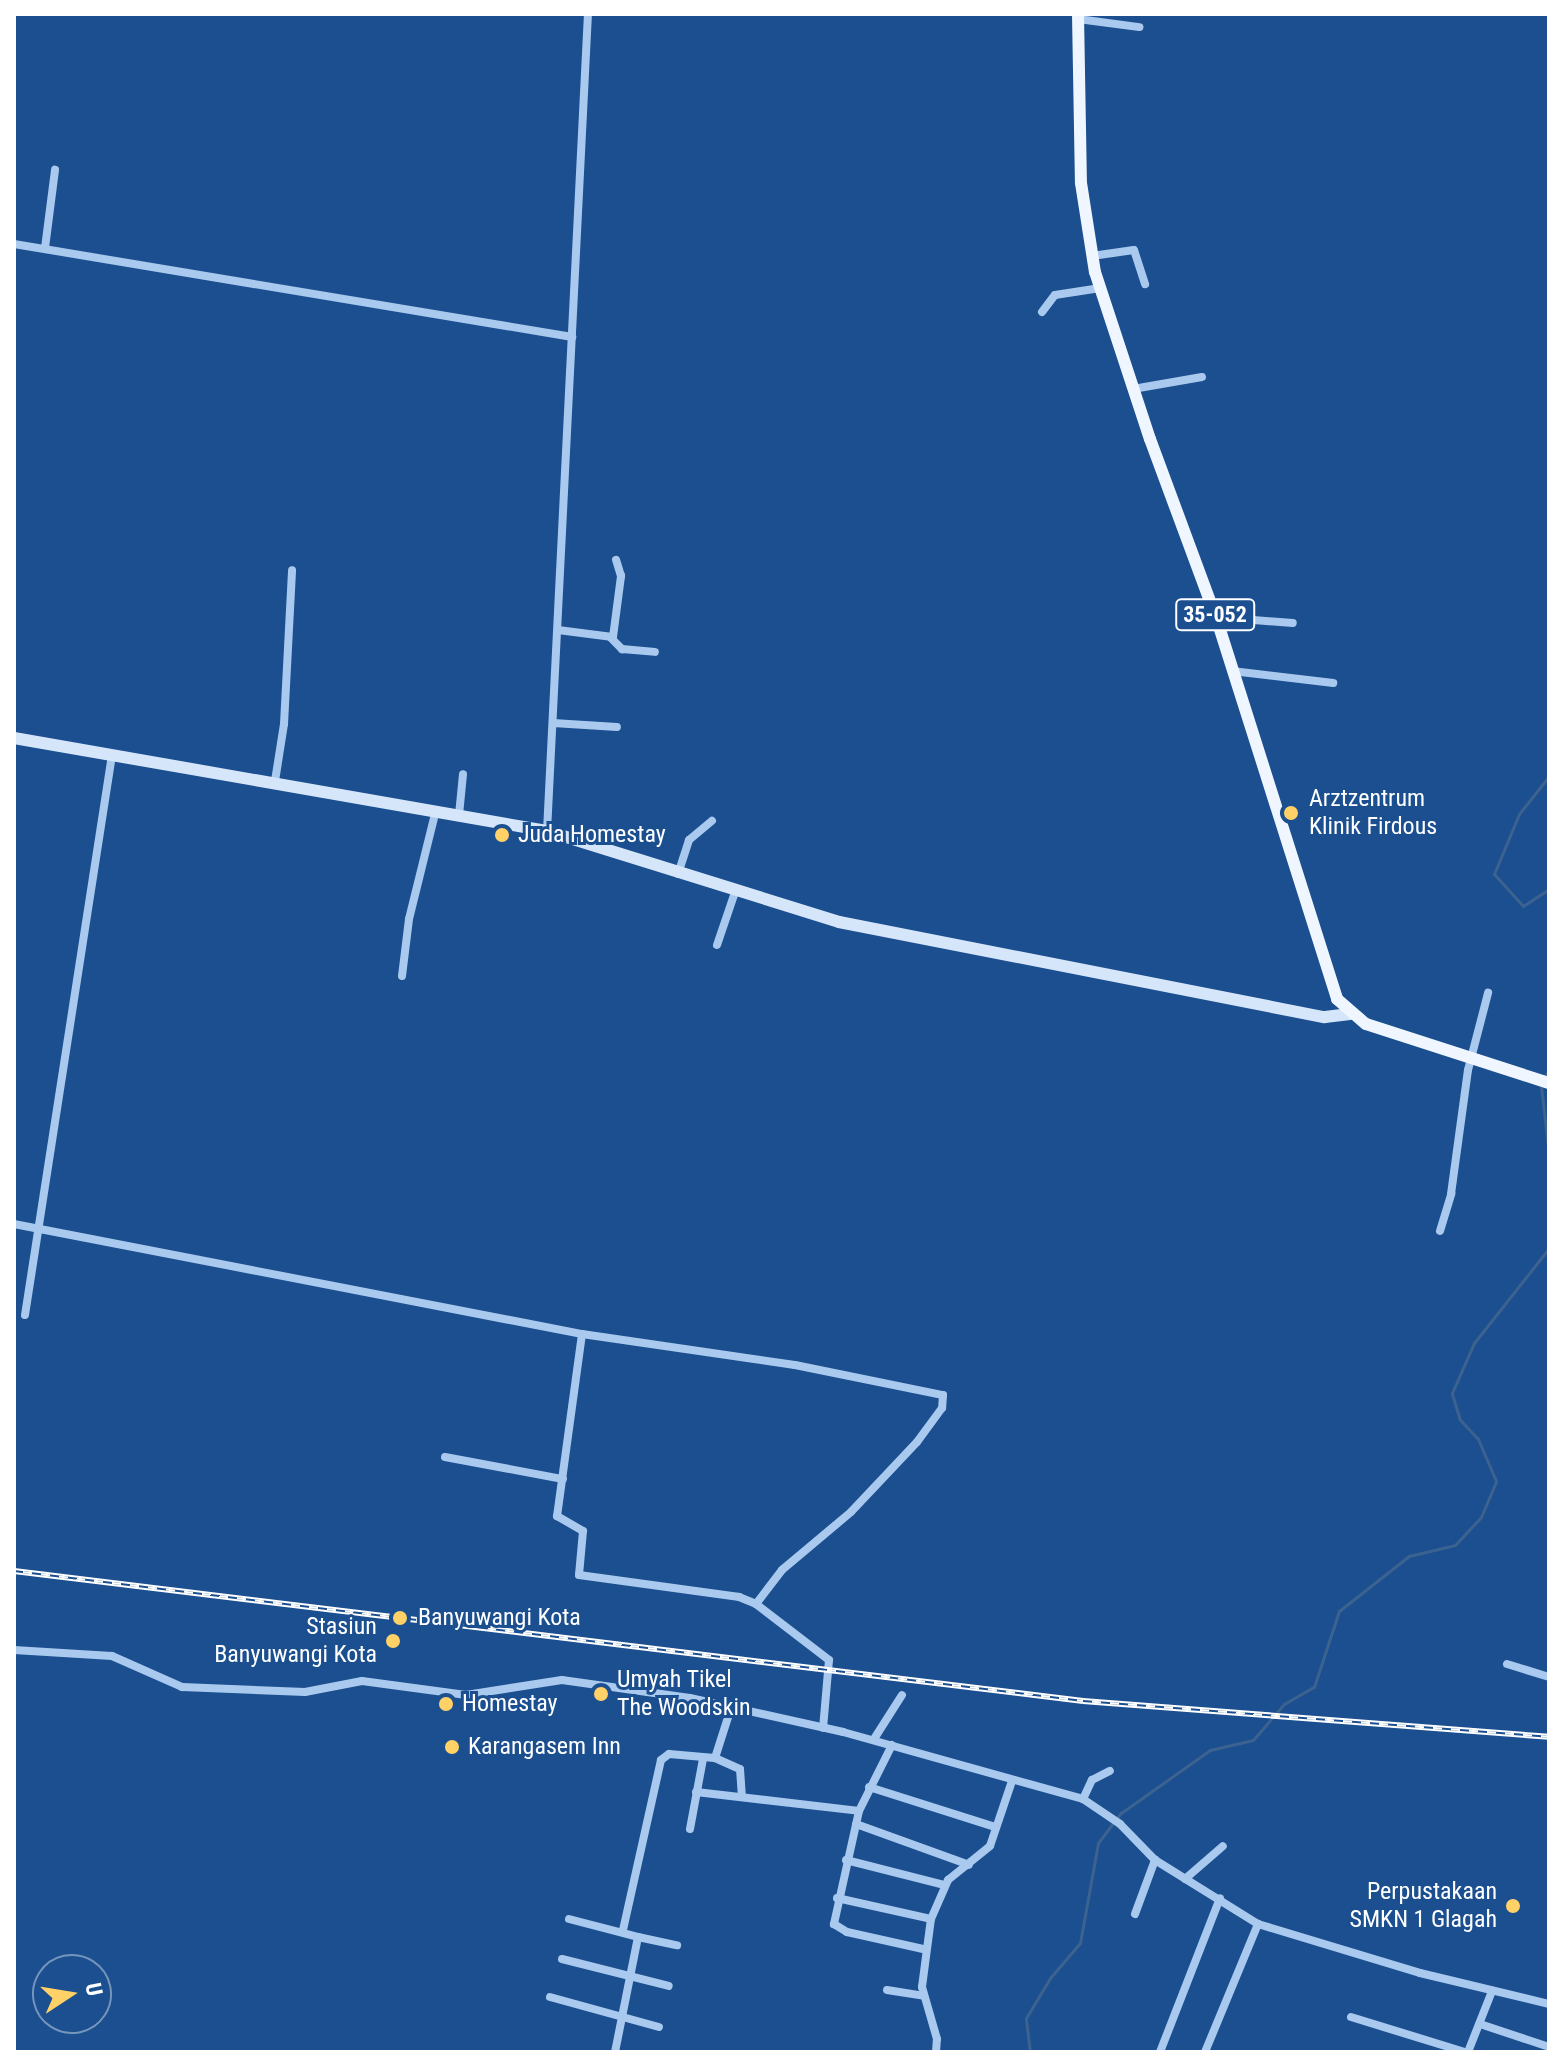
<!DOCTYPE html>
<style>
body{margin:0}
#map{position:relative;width:1563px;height:2066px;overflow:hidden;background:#1b4f8f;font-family:"Roboto Condensed",sans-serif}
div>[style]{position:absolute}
.stream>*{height:3px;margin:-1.5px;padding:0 1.5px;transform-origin:1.5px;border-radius:1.5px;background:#3c6290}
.street>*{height:8px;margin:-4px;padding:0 4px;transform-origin:4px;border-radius:4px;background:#a9c9ee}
.secondary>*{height:12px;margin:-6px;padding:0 6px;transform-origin:6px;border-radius:6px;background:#d6e6fa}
.primary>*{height:12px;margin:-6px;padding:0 6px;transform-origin:6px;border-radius:6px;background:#f0f6ff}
.rail>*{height:6px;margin-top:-3px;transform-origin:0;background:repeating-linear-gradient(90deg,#1b4f8f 0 9px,#fff 0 18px);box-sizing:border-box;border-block:2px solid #fff}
.dots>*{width:22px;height:22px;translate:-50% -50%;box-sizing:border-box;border:4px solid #1b4f8f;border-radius:50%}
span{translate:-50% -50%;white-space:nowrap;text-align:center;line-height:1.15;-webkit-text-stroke:6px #1b4f8f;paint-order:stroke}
.shield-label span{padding:2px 6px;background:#1b4f8f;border:2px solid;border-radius:6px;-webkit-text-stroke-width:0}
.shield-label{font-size:22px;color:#fff;font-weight:700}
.poi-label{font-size:24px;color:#fff}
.left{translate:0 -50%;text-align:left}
.right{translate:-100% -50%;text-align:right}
.frame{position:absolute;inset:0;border:16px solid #fff;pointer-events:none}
.north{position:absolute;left:32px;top:1954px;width:80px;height:80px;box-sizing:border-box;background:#1b4f8f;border:2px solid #7695bc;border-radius:50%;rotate:78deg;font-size:22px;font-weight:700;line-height:32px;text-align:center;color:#fff}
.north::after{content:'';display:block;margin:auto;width:28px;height:36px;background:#ffd166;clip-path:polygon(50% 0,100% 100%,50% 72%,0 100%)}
</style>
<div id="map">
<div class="stream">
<i style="left:1549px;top:776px;width:48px;rotate:128.3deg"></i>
<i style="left:1519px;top:814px;width:65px;rotate:112.6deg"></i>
<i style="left:1494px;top:874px;width:43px;rotate:47.8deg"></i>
<i style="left:1523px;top:906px;width:31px;rotate:-33deg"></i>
<i style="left:1544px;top:1079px;width:12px;rotate:-66deg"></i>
<i style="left:1541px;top:1086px;width:69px;rotate:83.4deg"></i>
<i style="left:1030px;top:2052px;width:34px;rotate:-97deg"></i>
<i style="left:1026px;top:2018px;width:47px;rotate:-59deg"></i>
<i style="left:1050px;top:1978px;width:46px;rotate:-49.4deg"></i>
<i style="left:1080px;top:1943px;width:102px;rotate:-79.8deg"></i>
<i style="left:1098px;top:1843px;width:38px;rotate:-53deg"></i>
<i style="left:1121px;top:1813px;width:109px;rotate:-35.3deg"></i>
<i style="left:1210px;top:1750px;width:44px;rotate:-13.1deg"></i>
<i style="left:1253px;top:1740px;width:48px;rotate:-49.3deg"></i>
<i style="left:1284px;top:1704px;width:34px;rotate:-30deg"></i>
<i style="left:1314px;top:1687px;width:80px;rotate:-71.8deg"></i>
<i style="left:1339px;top:1611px;width:89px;rotate:-38.2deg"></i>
<i style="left:1409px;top:1556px;width:47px;rotate:-13.4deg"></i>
<i style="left:1455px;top:1545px;width:38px;rotate:-47deg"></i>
<i style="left:1481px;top:1517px;width:39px;rotate:-67deg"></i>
<i style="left:1496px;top:1481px;width:46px;rotate:-113.2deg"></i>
<i style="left:1478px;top:1439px;width:26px;rotate:-133deg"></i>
<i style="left:1460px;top:1420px;width:28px;rotate:-107deg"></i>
<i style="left:1452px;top:1393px;width:55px;rotate:-66.3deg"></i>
<i style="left:1474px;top:1343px;width:121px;rotate:-51.7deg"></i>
</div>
<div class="street">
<i style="left:1078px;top:19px;width:62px;rotate:7.5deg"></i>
<i style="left:14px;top:244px;width:566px;rotate:9.46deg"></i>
<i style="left:45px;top:248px;width:79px;rotate:-82.7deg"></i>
<i style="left:1092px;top:256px;width:42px;rotate:-8.1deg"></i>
<i style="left:1134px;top:250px;width:36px;rotate:72deg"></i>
<i style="left:1042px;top:312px;width:21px;rotate:-53deg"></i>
<i style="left:1055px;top:295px;width:46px;rotate:-8.8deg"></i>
<i style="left:1133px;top:389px;width:70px;rotate:-9.9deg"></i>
<i style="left:1216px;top:617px;width:77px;rotate:4.5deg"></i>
<i style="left:558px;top:630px;width:55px;rotate:7.3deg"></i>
<i style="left:613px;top:637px;width:62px;rotate:-82.5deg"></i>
<i style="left:621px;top:576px;width:17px;rotate:-107deg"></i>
<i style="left:611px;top:638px;width:16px;rotate:45deg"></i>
<i style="left:622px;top:649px;width:33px;rotate:5deg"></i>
<i style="left:1232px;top:671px;width:102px;rotate:6.8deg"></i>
<i style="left:553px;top:723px;width:64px;rotate:3.6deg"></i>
<i style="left:275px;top:781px;width:58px;rotate:-81deg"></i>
<i style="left:284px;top:724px;width:154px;rotate:-87deg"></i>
<i style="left:459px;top:815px;width:41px;rotate:-84.4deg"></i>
<i style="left:547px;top:831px;width:818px;rotate:-87.13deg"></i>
<i style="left:678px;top:874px;width:36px;rotate:-72deg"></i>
<i style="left:689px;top:840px;width:30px;rotate:-40deg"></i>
<i style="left:717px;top:945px;width:56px;rotate:-71.2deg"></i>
<i style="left:402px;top:976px;width:57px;rotate:-83deg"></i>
<i style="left:409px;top:919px;width:112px;rotate:-76.1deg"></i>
<i style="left:14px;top:1224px;width:579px;rotate:10.96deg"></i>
<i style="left:582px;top:1334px;width:215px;rotate:8.3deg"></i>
<i style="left:795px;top:1365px;width:151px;rotate:11.5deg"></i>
<i style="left:943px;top:1395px;width:13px;rotate:94deg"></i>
<i style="left:942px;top:1408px;width:42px;rotate:126.3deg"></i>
<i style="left:917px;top:1442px;width:96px;rotate:133.3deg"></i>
<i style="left:851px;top:1512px;width:90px;rotate:140deg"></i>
<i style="left:782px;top:1570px;width:43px;rotate:127.4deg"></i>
<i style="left:1440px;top:1231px;width:39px;rotate:-73deg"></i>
<i style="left:1451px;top:1194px;width:125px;rotate:-82.2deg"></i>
<i style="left:1468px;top:1070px;width:80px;rotate:-75.4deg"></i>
<i style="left:25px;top:1315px;width:567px;rotate:-81.17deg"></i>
<i style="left:582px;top:1334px;width:184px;rotate:97.8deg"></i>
<i style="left:557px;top:1516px;width:30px;rotate:30deg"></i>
<i style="left:583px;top:1531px;width:44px;rotate:95.2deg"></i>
<i style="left:579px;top:1575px;width:162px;rotate:7.8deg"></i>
<i style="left:739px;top:1597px;width:18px;rotate:22deg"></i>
<i style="left:756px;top:1604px;width:92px;rotate:37.5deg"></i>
<i style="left:829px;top:1660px;width:68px;rotate:95deg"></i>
<i style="left:445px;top:1457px;width:120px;rotate:10.6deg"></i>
<i style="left:14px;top:1650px;width:98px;rotate:3.5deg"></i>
<i style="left:112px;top:1656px;width:77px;rotate:23.9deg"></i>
<i style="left:182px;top:1687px;width:123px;rotate:2.3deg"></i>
<i style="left:305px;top:1692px;width:58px;rotate:-10.9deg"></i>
<i style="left:362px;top:1681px;width:105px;rotate:7.7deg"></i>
<i style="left:466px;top:1695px;width:97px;rotate:-8.9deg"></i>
<i style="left:562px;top:1680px;width:129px;rotate:8deg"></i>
<i style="left:690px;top:1698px;width:157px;rotate:12.5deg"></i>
<i style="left:843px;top:1732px;width:249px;rotate:15.6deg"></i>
<i style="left:1083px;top:1799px;width:45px;rotate:34deg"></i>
<i style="left:1120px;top:1824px;width:50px;rotate:45.8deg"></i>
<i style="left:1155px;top:1860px;width:121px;rotate:31.9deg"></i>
<i style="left:1258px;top:1924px;width:169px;rotate:16.8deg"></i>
<i style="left:1420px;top:1973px;width:133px;rotate:13.5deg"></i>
<i style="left:1507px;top:1664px;width:44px;rotate:17.2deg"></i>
<i style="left:874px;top:1739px;width:52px;rotate:-57.5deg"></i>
<i style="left:892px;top:1745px;width:74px;rotate:116.6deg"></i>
<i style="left:859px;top:1811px;width:116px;rotate:102.5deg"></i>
<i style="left:834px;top:1924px;width:15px;rotate:32deg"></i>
<i style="left:847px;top:1932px;width:78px;rotate:12.6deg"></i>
<i style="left:715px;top:1758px;width:27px;rotate:24deg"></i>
<i style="left:740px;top:1769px;width:28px;rotate:86deg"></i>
<i style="left:869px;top:1787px;width:132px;rotate:17.6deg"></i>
<i style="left:696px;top:1792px;width:164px;rotate:6.6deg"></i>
<i style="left:1083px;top:1799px;width:21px;rotate:-65deg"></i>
<i style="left:1092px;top:1780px;width:20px;rotate:-27deg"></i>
<i style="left:856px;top:1824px;width:120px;rotate:19.9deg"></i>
<i style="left:690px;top:1829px;width:71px;rotate:-79.5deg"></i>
<i style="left:846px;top:1860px;width:101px;rotate:14.3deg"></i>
<i style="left:1185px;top:1879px;width:50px;rotate:-41deg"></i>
<i style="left:837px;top:1898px;width:96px;rotate:12.6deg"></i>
<i style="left:1135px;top:1914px;width:58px;rotate:-69.7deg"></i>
<i style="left:569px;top:1919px;width:71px;rotate:14.6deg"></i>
<i style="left:638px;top:1937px;width:117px;rotate:101.3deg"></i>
<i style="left:623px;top:1930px;width:174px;rotate:-77.4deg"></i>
<i style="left:661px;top:1760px;width:10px;rotate:-37deg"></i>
<i style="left:669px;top:1754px;width:46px;rotate:5deg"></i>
<i style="left:715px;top:1758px;width:52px;rotate:-72.3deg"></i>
<i style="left:638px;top:1937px;width:40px;rotate:12deg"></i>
<i style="left:562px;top:1959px;width:110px;rotate:14.2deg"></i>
<i style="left:887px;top:1990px;width:36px;rotate:9deg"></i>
<i style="left:550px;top:1997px;width:113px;rotate:15.4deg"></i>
<i style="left:1351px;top:2017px;width:119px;rotate:17.1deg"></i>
<i style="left:1480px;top:2024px;width:73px;rotate:18.4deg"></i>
<i style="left:936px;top:2052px;width:13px;rotate:-86deg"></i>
<i style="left:937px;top:2039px;width:54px;rotate:-106.1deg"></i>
<i style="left:922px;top:1987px;width:69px;rotate:-82.5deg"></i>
<i style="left:931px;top:1919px;width:43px;rotate:-66.4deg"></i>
<i style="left:948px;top:1880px;width:54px;rotate:-39deg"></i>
<i style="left:990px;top:1846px;width:69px;rotate:-71.3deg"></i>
<i style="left:1160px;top:2052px;width:165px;rotate:-68.7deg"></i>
<i style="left:1205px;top:2052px;width:139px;rotate:-67.5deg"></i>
<i style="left:1468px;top:2052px;width:66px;rotate:-68.5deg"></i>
</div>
<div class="secondary">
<i style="left:14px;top:738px;width:541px;rotate:9.9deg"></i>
<i style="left:547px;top:831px;width:306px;rotate:17.3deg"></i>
<i style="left:839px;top:922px;width:495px;rotate:11.1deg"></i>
<i style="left:1325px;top:1017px;width:25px;rotate:-7deg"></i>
</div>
<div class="primary">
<i style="left:1078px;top:14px;width:169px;rotate:89deg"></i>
<i style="left:1081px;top:183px;width:90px;rotate:81.1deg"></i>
<i style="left:1095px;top:272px;width:176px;rotate:71.8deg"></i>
<i style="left:1150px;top:439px;width:190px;rotate:69.7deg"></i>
<i style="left:1216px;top:617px;width:401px;rotate:72.4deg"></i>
<i style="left:1337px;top:999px;width:38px;rotate:41deg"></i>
<i style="left:1366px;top:1024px;width:192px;rotate:17.9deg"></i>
</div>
<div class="rail">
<i style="left:14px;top:1571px;width:1077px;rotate:6.93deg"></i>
<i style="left:1083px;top:1701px;width:467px;rotate:4.4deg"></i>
</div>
<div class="dots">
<i style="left:1291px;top:813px;background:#ffd166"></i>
<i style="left:502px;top:835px;background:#ffd166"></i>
<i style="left:400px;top:1618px;background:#ffd166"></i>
<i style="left:393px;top:1641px;background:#ffd166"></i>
<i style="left:601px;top:1694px;background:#ffd166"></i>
<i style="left:446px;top:1704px;background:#ffd166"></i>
<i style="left:452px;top:1747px;background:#ffd166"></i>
<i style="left:1513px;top:1906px;background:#ffd166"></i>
</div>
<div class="shield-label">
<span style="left:1215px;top:615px">35-052</span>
</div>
<div class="poi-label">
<span class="left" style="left:1309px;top:813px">Arztzentrum<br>Klinik Firdous</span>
<span class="left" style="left:518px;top:835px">Juda Homestay</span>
<span class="left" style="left:418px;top:1618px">Banyuwangi Kota</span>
<span class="right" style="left:377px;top:1641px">Stasiun<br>Banyuwangi Kota</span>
<span class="left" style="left:617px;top:1694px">Umyah Tikel<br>The Woodskin</span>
<span class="left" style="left:462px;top:1704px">Homestay</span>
<span class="left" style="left:468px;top:1747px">Karangasem Inn</span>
<span class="right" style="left:1497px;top:1906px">Perpustakaan<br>SMKN 1 Glagah</span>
</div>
<div class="frame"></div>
<div class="north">U</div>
</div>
